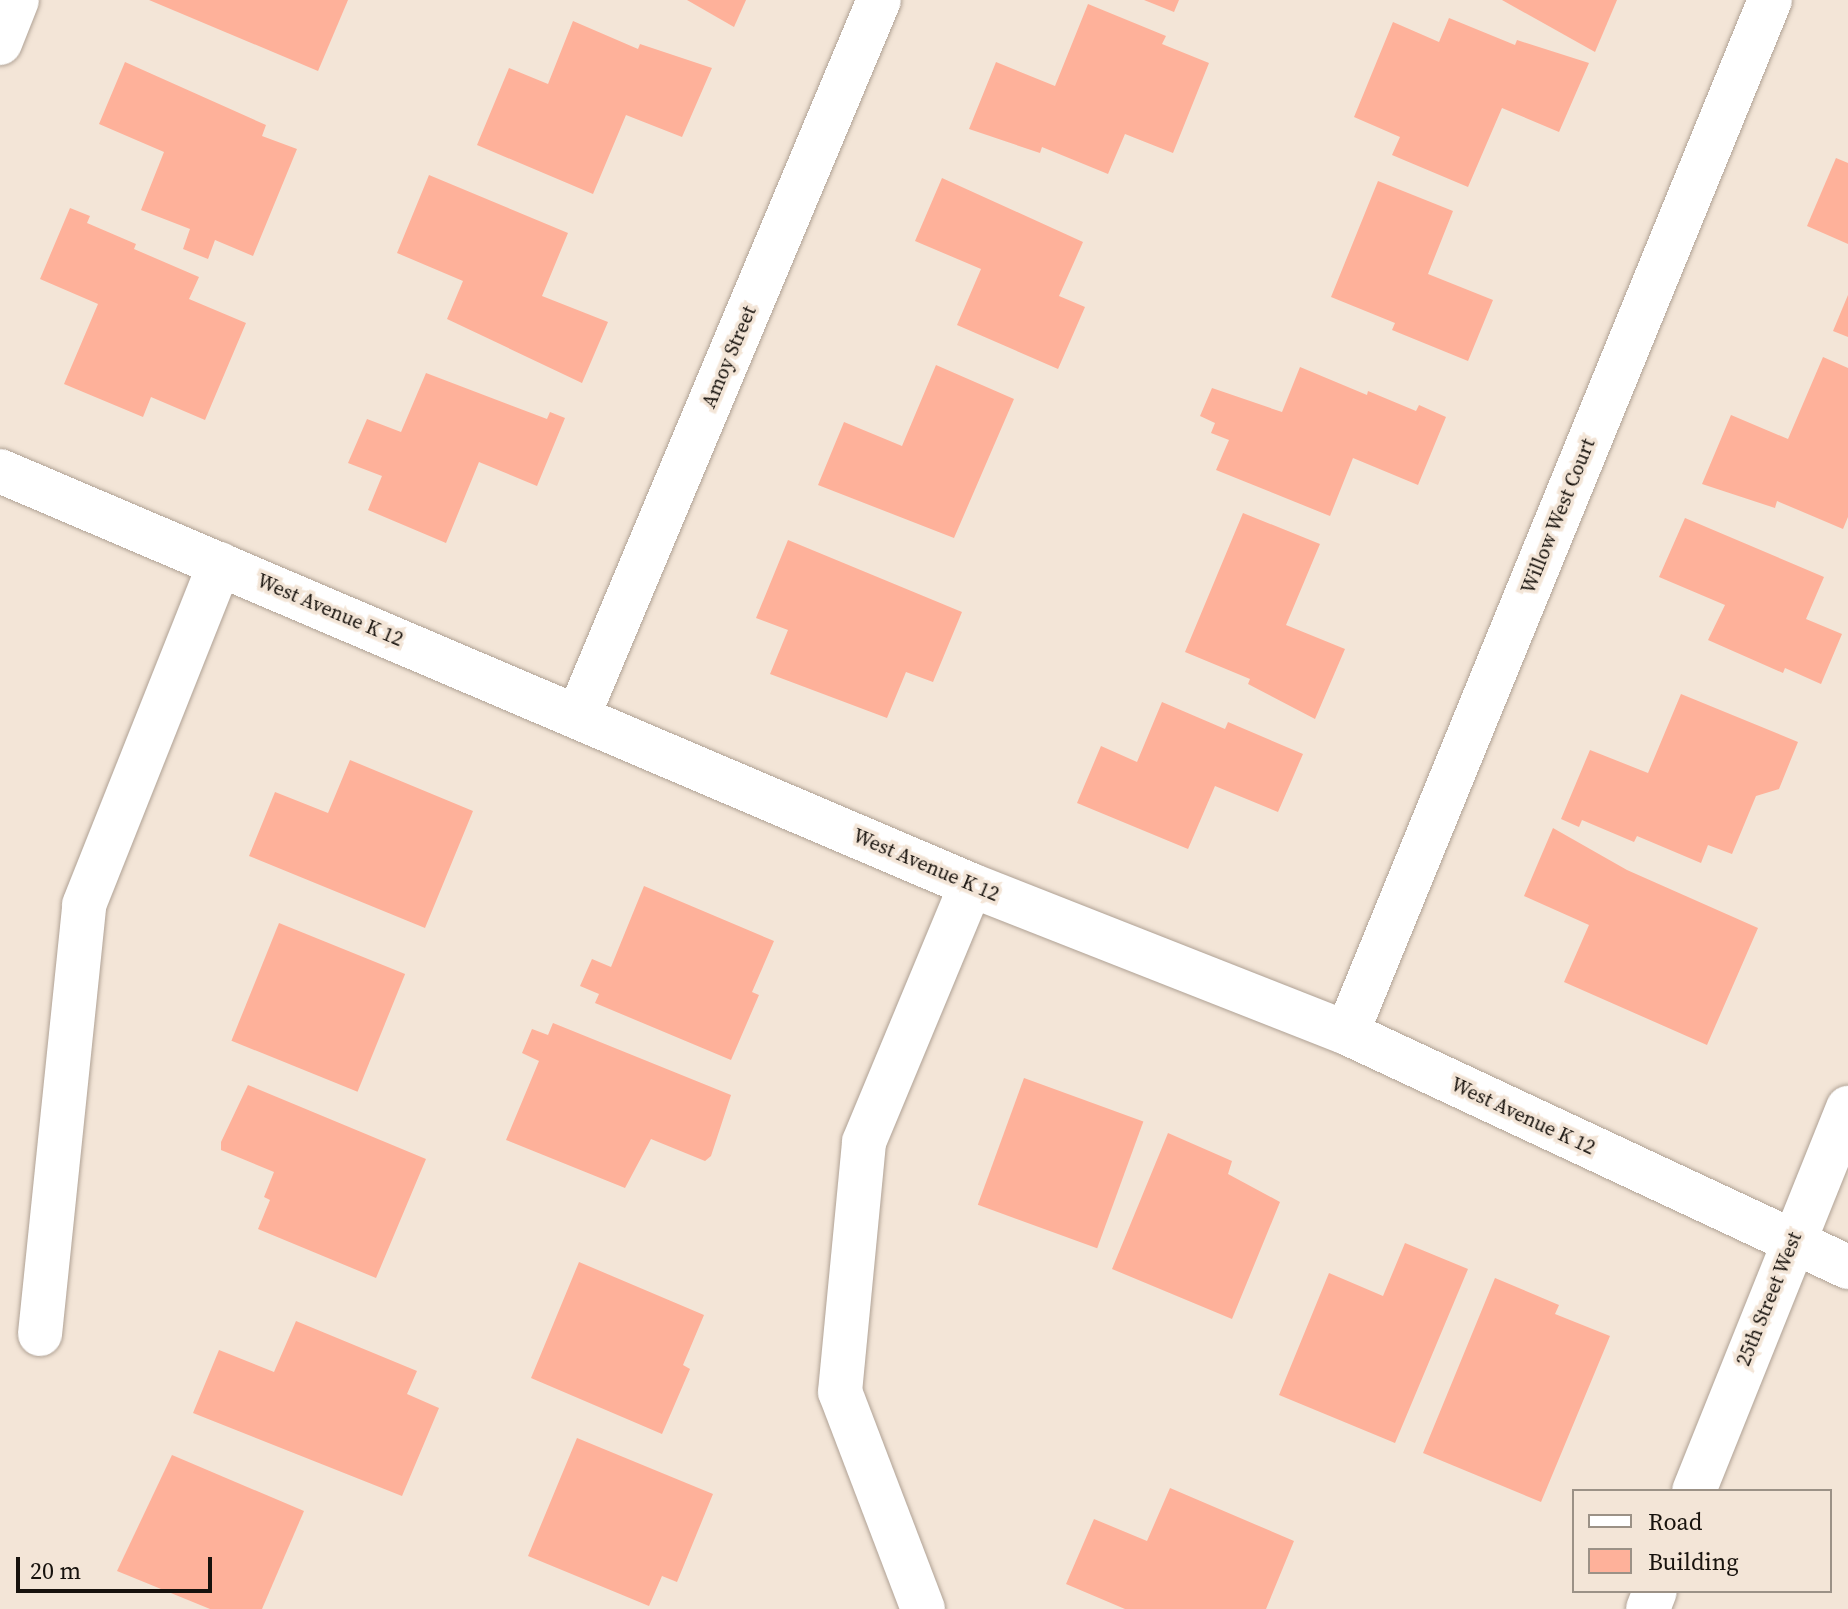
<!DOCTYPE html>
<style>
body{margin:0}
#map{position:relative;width:1848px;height:1609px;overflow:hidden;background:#f3e5d7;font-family:"Source Serif 4",serif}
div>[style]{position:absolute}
.building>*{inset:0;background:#feb19a;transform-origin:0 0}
.roads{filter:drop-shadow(0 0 2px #b0a295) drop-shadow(0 0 2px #b0a295)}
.street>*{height:44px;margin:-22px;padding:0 22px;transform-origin:22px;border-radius:22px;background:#fff}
.secondary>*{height:44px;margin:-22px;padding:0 22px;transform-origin:22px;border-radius:22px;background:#fff}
span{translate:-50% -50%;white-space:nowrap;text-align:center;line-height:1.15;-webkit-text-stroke:7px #f3e5d7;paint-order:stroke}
.street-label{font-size:20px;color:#17120d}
.legend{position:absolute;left:1572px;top:1489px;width:260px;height:104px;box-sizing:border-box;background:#f3e5d7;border:2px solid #9b9186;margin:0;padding:10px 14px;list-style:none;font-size:24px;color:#17120d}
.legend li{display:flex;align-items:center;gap:16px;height:40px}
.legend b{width:40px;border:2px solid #9b9186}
.scale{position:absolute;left:16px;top:1557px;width:196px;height:36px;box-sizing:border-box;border:4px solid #17120d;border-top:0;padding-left:10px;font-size:24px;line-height:28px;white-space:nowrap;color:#17120d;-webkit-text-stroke:6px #f3e5d7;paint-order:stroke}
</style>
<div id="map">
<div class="building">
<i style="clip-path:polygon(149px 0,348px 0,318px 71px)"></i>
<i style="clip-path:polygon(687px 0,746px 0,734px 27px)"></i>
<i style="clip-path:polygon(1144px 0,1179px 0,1174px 12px)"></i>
<i style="clip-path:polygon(1502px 0,1617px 0,1595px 52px)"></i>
<i style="clip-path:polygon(1088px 4px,1166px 36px,1162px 44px,1209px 63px,1173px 153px,1125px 134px,1108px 174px,1042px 147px,1040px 153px,969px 129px,996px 62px,1055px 86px)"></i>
<i style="clip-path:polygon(1449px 18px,1515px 45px,1517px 40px,1589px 63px,1559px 132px,1502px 108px,1468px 187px,1392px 155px,1400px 137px,1354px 117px,1393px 22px,1439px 42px)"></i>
<i style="clip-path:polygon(573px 21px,638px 49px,640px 44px,712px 68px,682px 137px,626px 115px,593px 194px,477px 145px,509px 68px,548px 84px)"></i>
<i style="clip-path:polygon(125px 62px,266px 125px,262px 136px,297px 149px,253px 256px,215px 240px,208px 259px,183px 249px,190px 229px,141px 210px,164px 152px,99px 124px)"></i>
<i style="clip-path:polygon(1836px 158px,1848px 163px,1848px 244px,1807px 226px)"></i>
<i style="clip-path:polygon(429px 175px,568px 233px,542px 296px,608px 322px,582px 383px,447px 319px,463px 281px,397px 253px)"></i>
<i style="clip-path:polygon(942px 178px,1083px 242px,1059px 296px,1085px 307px,1058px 369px,957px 325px,981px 269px,915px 241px)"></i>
<i style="clip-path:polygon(1378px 181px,1453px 211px,1428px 274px,1493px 300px,1468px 361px,1392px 330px,1395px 323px,1331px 297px)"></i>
<i style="clip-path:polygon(70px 208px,90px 216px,87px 223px,136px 244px,134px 249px,199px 277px,189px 299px,246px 323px,205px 420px,151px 397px,143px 417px,64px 384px,98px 304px,40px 279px)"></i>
<i style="clip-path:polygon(1848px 295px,1848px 337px,1833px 331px)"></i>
<i style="clip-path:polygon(1823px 357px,1848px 368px,1848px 517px,1843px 529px,1777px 501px,1775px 508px,1702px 484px,1731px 415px,1788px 439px)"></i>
<i style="clip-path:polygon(936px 365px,1014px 399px,954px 538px,818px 485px,844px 422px,902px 446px)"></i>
<i style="clip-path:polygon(1300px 367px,1367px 395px,1368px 391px,1416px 411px,1419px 405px,1446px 417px,1418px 485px,1353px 458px,1330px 516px,1216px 470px,1229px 440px,1211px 433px,1215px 423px,1200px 416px,1212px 388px,1282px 412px)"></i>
<i style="clip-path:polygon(426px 373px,547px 419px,550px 412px,565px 418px,537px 486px,479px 462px,446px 543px,368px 510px,382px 476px,348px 463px,367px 419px,401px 432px)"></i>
<i style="clip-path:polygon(1243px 513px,1320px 544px,1286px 625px,1345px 649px,1315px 719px,1248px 684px,1250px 679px,1185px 652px)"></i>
<i style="clip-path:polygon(1685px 518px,1824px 577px,1806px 619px,1842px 634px,1821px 684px,1785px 668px,1783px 673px,1708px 640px,1725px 605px,1659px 577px)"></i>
<i style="clip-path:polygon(788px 540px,962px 612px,933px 682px,906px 672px,887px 718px,770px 674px,788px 630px,756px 618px)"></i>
<i style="clip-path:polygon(1681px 694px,1798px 742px,1779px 789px,1756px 796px,1732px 854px,1708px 845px,1701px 863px,1637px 836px,1634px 842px,1582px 820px,1579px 827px,1561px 819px,1590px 750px,1648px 773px)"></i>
<i style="clip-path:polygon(1162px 702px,1225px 729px,1228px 722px,1303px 754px,1278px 812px,1215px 786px,1188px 849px,1077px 803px,1101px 746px,1137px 762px)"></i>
<i style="clip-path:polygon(350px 760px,473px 811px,425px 928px,249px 856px,275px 792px,328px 813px)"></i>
<i style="clip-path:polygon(1553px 828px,1627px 870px,1758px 928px,1707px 1045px,1564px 982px,1589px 925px,1524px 896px)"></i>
<i style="clip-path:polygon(644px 886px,774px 941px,752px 992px,759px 995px,731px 1060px,595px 1003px,599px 994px,580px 986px,592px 959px,611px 967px)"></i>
<i style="left:279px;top:923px;width:136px;height:127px;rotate:22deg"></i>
<i style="clip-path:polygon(553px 1023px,731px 1095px,711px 1156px,705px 1161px,651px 1139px,625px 1188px,506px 1140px,539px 1061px,522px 1053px,532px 1029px,548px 1035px)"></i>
<i style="left:1024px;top:1078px;width:127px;height:135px;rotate:20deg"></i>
<i style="clip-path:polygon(248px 1085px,426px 1159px,376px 1278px,258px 1229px,270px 1200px,264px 1197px,274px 1172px,221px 1150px,221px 1142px)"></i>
<i style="clip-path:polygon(1168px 1133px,1232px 1161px,1228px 1174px,1280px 1202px,1232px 1319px,1112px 1269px)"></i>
<i style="clip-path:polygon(1405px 1243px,1468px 1269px,1395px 1443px,1279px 1395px,1329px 1273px,1383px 1296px)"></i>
<i style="clip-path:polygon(579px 1262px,704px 1315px,683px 1365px,690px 1369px,662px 1434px,531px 1378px)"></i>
<i style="clip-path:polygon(1495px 1278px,1559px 1305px,1555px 1314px,1610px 1336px,1541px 1502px,1423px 1453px)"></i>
<i style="clip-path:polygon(296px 1321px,417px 1371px,407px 1394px,439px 1408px,402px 1496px,193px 1413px,219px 1350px,274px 1372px)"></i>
<i style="clip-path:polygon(577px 1438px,713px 1494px,677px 1582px,662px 1576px,649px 1606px,528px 1556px)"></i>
<i style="clip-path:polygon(172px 1455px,304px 1511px,262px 1609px,210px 1609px,117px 1571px)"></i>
<i style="clip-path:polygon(1170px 1488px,1294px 1541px,1266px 1609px,1125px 1609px,1066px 1584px,1094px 1519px,1147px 1541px)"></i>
</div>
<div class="roads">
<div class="street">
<i style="left:0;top:43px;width:46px;rotate:-68.4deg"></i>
<i style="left:0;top:471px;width:1056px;rotate:23.09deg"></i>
<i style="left:971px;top:885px;width:404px;rotate:21.5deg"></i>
<i style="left:1347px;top:1033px;width:553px;rotate:25.04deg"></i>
<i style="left:579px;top:714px;width:774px;rotate:-67.21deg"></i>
<i style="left:1347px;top:1033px;width:1116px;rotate:-67.73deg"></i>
<i style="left:40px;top:1334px;width:431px;rotate:-84.1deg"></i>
<i style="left:84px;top:905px;width:367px;rotate:-68.3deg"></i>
<i style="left:923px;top:1609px;width:232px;rotate:-110.9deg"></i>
<i style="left:840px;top:1392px;width:251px;rotate:-84.5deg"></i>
<i style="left:864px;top:1142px;width:278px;rotate:-67.4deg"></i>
</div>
<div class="secondary">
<i style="left:1694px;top:1491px;width:413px;rotate:-68.1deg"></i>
<i style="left:1648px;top:1609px;width:19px;rotate:-69deg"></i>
</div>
</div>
<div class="street-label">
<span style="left:729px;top:357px;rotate:-67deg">Amoy Street</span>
<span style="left:1558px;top:516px;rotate:-68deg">Willow West Court</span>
<span style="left:330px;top:610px;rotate:23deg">West Avenue K 12</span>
<span style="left:926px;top:865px;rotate:23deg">West Avenue K 12</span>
<span style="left:1523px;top:1116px;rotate:25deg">West Avenue K 12</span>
<span style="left:1769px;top:1299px;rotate:-68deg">25th Street West</span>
</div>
<ul class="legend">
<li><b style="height:10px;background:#fff"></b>Road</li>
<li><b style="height:22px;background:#feb19a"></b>Building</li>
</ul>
<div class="scale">20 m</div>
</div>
